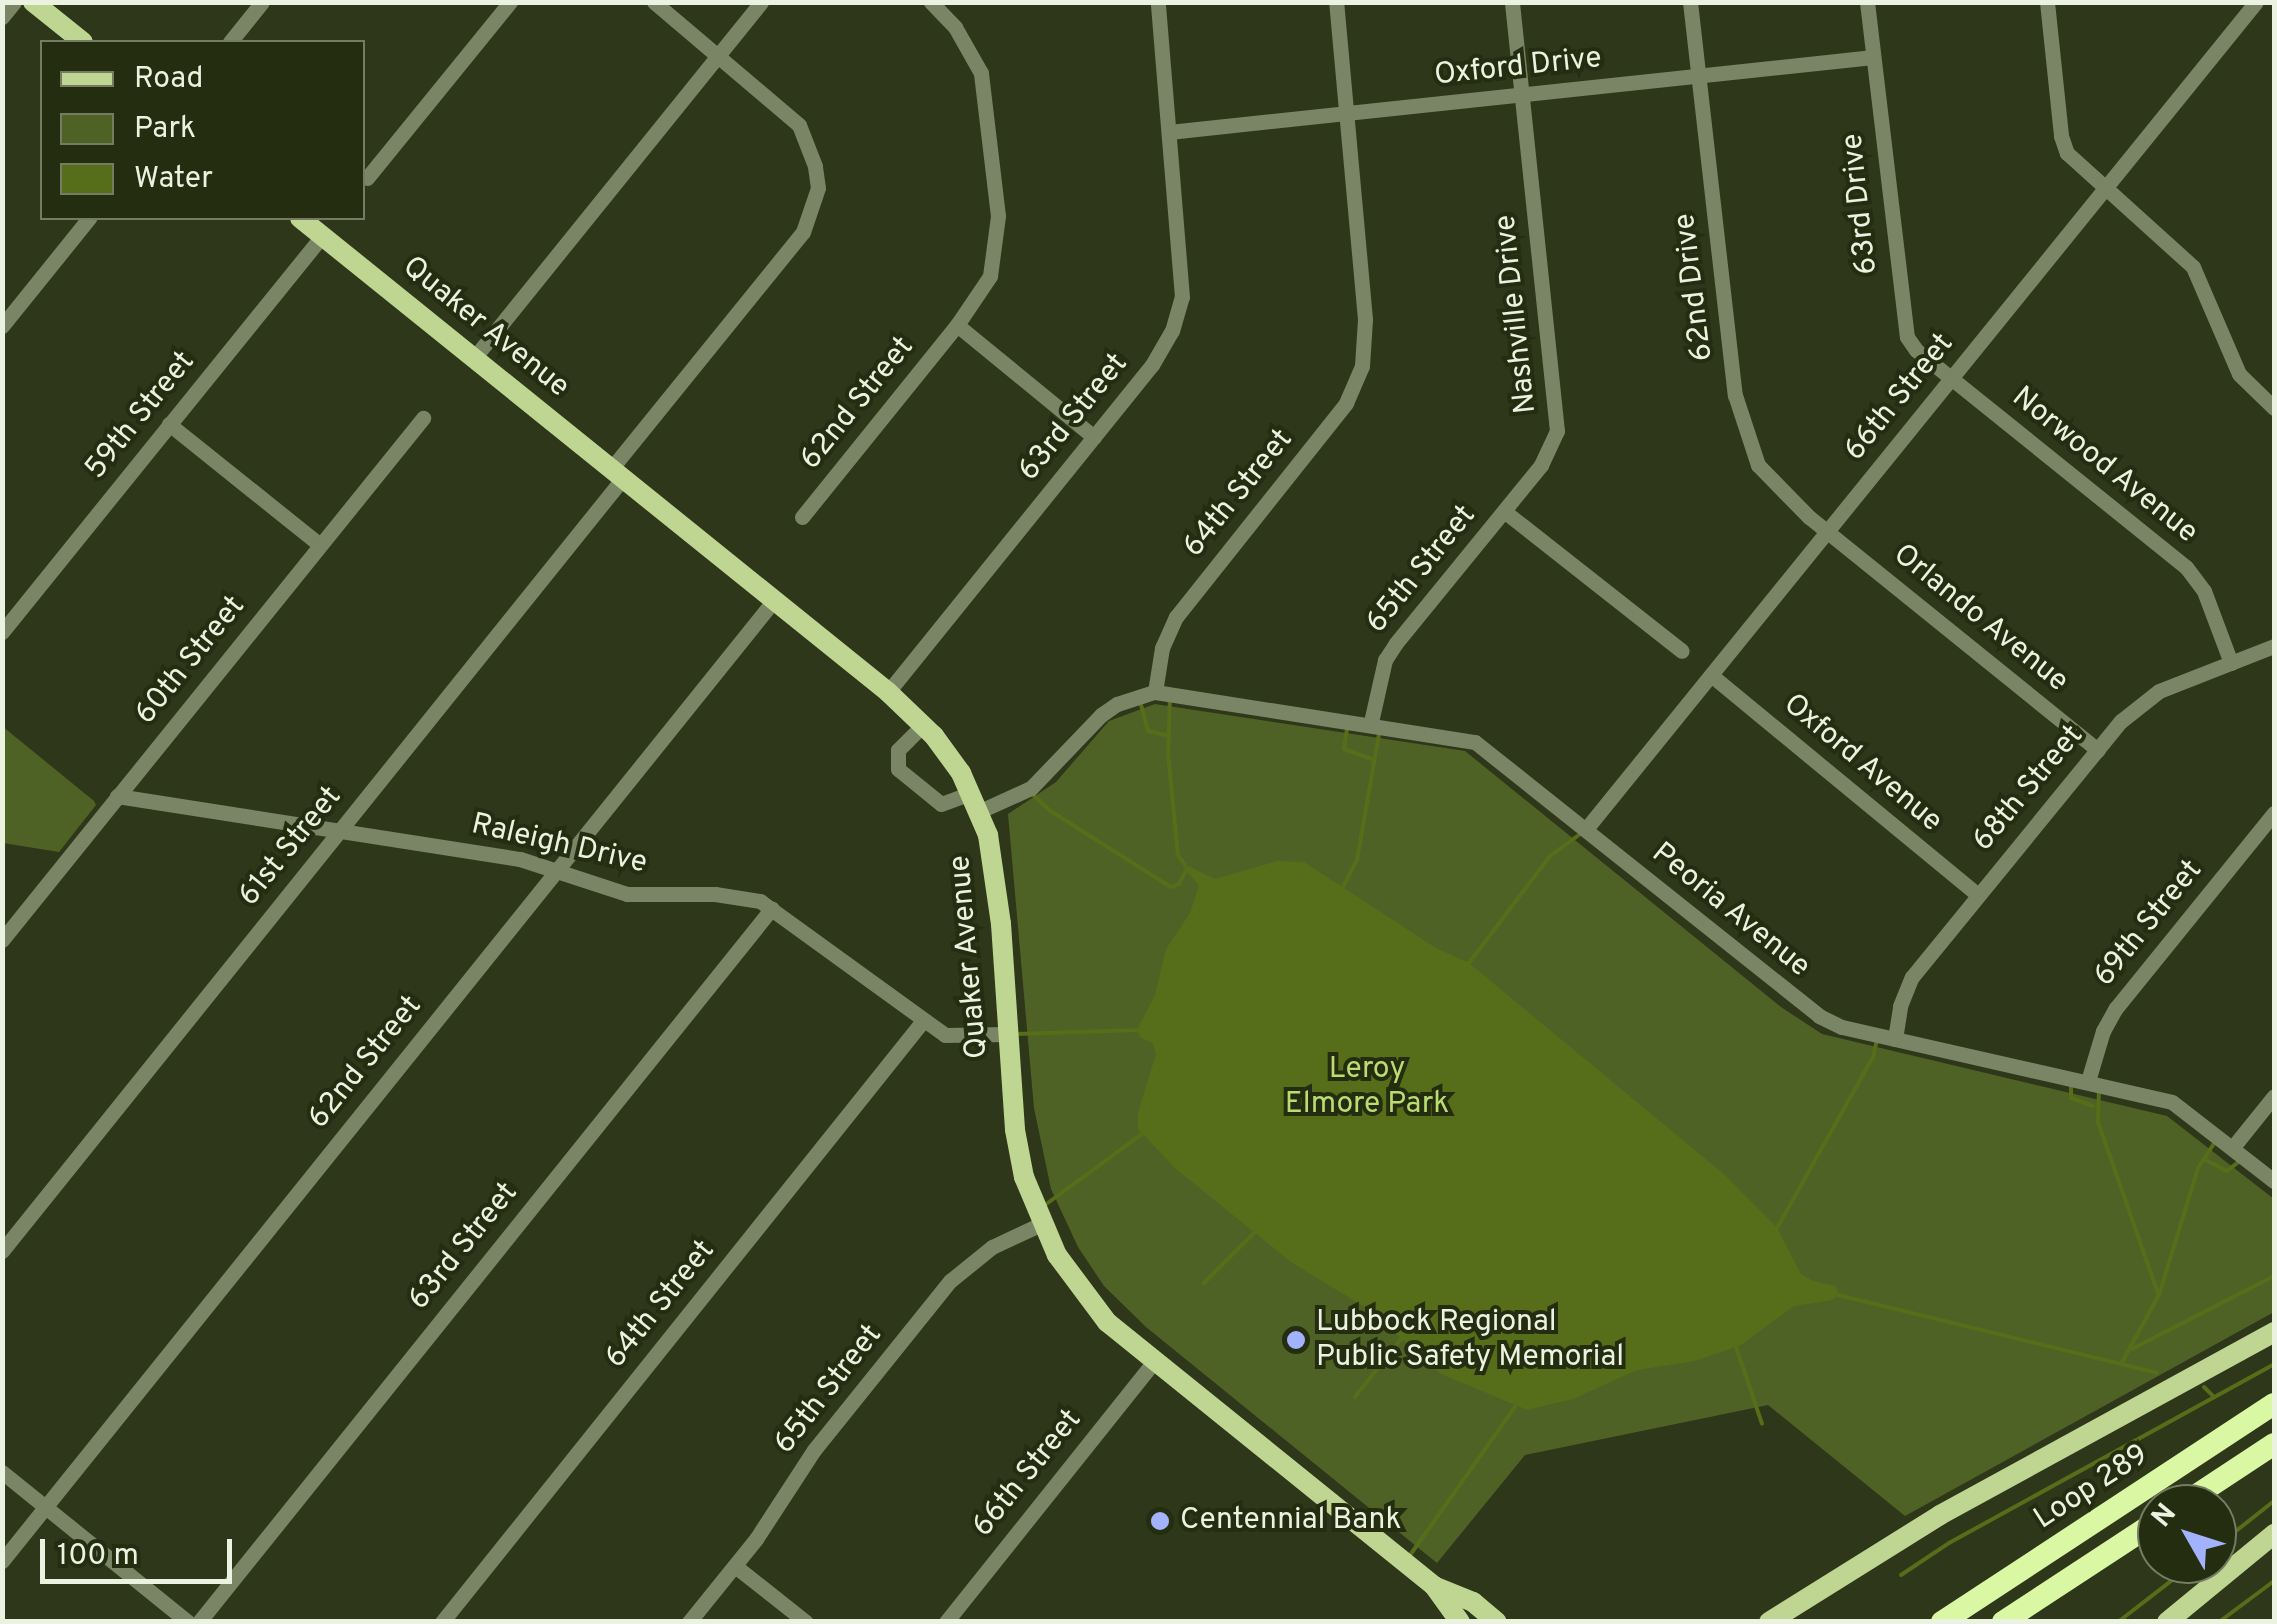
<!DOCTYPE html>
<style>
body{margin:0}
#map{position:relative;width:2277px;height:1624px;overflow:hidden;background:#2e371a;font-family:Overpass,sans-serif}
div>[style]{position:absolute}
.green>*{inset:0;background:#4f6225}
.water>*{inset:0;background:#566d19}
.stream>*{height:4px;margin:-2px;padding:0 2px;transform-origin:2px;border-radius:2px;background:#566d19}
.minor>*{height:15px;margin:-7.5px;padding:0 7.5px;transform-origin:7.5px;border-radius:7.5px;background:#798564}
.major>*{height:20px;margin:-10px;padding:0 10px;transform-origin:10px;border-radius:10px;background:#bed692}
.highway>*{height:22px;margin:-11px;padding:0 11px;transform-origin:11px;border-radius:11px;background:#daf7a4}
.dots>*{width:28px;height:28px;translate:-50% -50%;box-sizing:border-box;border:5px solid #242d10;border-radius:50%}
span{translate:-50% -50%;white-space:nowrap;text-align:center;line-height:1.15;-webkit-text-stroke:8px #242d10;paint-order:stroke}
.street-label{font-size:30px;color:#ebf2e0}
.park-label{font-size:30px;color:#badc71}
.poi-label{font-size:30px;color:#ebf2e0}
.left{translate:0 -50%;text-align:left}
.frame{position:absolute;inset:0;border:5px solid #ebf2e0;pointer-events:none}
.legend{position:absolute;left:40px;top:40px;width:325px;height:180px;box-sizing:border-box;background:#242d10;border:2px solid #747c63;margin:0;padding:12px 18px;list-style:none;font-size:30px;color:#ebf2e0}
.legend li{display:flex;align-items:center;gap:20px;height:50px}
.legend b{width:50px;border:2px solid #747c63}
.north{position:absolute;left:2137px;top:1484px;width:100px;height:100px;box-sizing:border-box;background:#242d10;border:2px solid #747c63;border-radius:50%;rotate:309deg;font-size:28px;font-weight:700;line-height:40px;text-align:center;color:#ebf2e0}
.north::after{content:'';display:block;margin:auto;width:35px;height:45px;background:#a2b2fd;clip-path:polygon(50% 0,100% 100%,50% 72%,0 100%)}
.scale{position:absolute;left:40px;top:1539px;width:192px;height:45px;box-sizing:border-box;border:5px solid #ebf2e0;border-top:0;padding-left:12px;font-size:30px;line-height:35px;white-space:nowrap;color:#ebf2e0;-webkit-text-stroke:8px #242d10;paint-order:stroke}
</style>
<div id="map">
<div class="green">
<i style="clip-path:polygon(1155px 704px,1465px 751px,1781px 1007px,1822px 1034px,2167px 1116px,2274px 1199px,2274px 1312px,1905px 1516px,1768px 1405px,1525px 1455px,1437px 1563px,1146px 1327px,1104px 1286px,1078px 1247px,1051px 1189px,1034px 1108px,1008px 814px,1056px 782px,1109px 721px)"></i>
<i style="clip-path:polygon(2px 726px,94px 801px,96px 805px,59px 852px,3px 843px)"></i>
</div>
<div class="water">
<i style="clip-path:polygon(1277px 861px,1304px 862px,1436px 948px,1469px 963px,1725px 1175px,1777px 1228px,1801px 1274px,1813px 1281px,1836px 1286px,1838px 1295px,1832px 1300px,1794px 1306px,1741px 1345px,1695px 1361px,1637px 1370px,1573px 1399px,1527px 1410px,1441px 1374px,1368px 1309px,1291px 1262px,1176px 1169px,1138px 1129px,1138px 1112px,1156px 1054px,1153px 1043px,1141px 1038px,1137px 1030px,1155px 995px,1166px 949px,1190px 913px,1199px 885px,1183px 868px,1188px 866px,1215px 879px)"></i>
</div>
<div class="stream">
<i style="left:1170px;top:697px;width:56px;rotate:92deg"></i>
<i style="left:1168px;top:753px;width:102px;rotate:84.4deg"></i>
<i style="left:1178px;top:855px;width:12px;rotate:55deg"></i>
<i style="left:1140px;top:701px;width:31px;rotate:75deg"></i>
<i style="left:1148px;top:731px;width:18px;rotate:13deg"></i>
<i style="left:1347px;top:729px;width:20px;rotate:99deg"></i>
<i style="left:1344px;top:749px;width:32px;rotate:20deg"></i>
<i style="left:1031px;top:793px;width:25px;rotate:43deg"></i>
<i style="left:1049px;top:810px;width:144px;rotate:32.3deg"></i>
<i style="left:1171px;top:887px;width:9px;rotate:-21deg"></i>
<i style="left:1179px;top:884px;width:13px;rotate:-63deg"></i>
<i style="left:1342px;top:889px;width:33px;rotate:-63deg"></i>
<i style="left:1357px;top:860px;width:128px;rotate:-80.1deg"></i>
<i style="left:1469px;top:963px;width:134px;rotate:-52.9deg"></i>
<i style="left:1550px;top:856px;width:41px;rotate:-36deg"></i>
<i style="left:1017px;top:1034px;width:120px;rotate:-1.9deg"></i>
<i style="left:2071px;top:1083px;width:15px;rotate:90deg"></i>
<i style="left:2071px;top:1098px;width:23px;rotate:20deg"></i>
<i style="left:2099px;top:1089px;width:33px;rotate:92deg"></i>
<i style="left:2098px;top:1122px;width:181px;rotate:70.7deg"></i>
<i style="left:2204px;top:1159px;width:26px;rotate:28deg"></i>
<i style="left:2227px;top:1171px;width:18px;rotate:-38deg"></i>
<i style="left:1045px;top:1205px;width:120px;rotate:-36.2deg"></i>
<i style="left:1777px;top:1228px;width:196px;rotate:-60.7deg"></i>
<i style="left:1873px;top:1057px;width:17px;rotate:-77deg"></i>
<i style="left:1204px;top:1283px;width:72px;rotate:-45deg"></i>
<i style="left:1838px;top:1295px;width:328px;rotate:13.7deg"></i>
<i style="left:1736px;top:1347px;width:81px;rotate:71.3deg"></i>
<i style="left:2132px;top:1349px;width:160px;rotate:-27.2deg"></i>
<i style="left:2121px;top:1364px;width:79px;rotate:-61.2deg"></i>
<i style="left:2159px;top:1295px;width:133px;rotate:-72.9deg"></i>
<i style="left:2198px;top:1168px;width:33px;rotate:-57deg"></i>
<i style="left:2204px;top:1387px;width:14px;rotate:45deg"></i>
<i style="left:1355px;top:1397px;width:74px;rotate:-51.6deg"></i>
<i style="left:2217px;top:1546px;width:73px;rotate:-38.3deg"></i>
<i style="left:1408px;top:1558px;width:185px;rotate:-54.7deg"></i>
<i style="left:1901px;top:1575px;width:58px;rotate:-33.7deg"></i>
<i style="left:1949px;top:1543px;width:371px;rotate:-28.8deg"></i>
<i style="left:2118px;top:1622px;width:95px;rotate:-37.7deg"></i>
<i style="left:2219px;top:1622px;width:69px;rotate:-36.7deg"></i>
</div>
<div class="minor">
<i style="left:1690px;top:2px;width:396px;rotate:83.5deg"></i>
<i style="left:1735px;top:395px;width:74px;rotate:71.8deg"></i>
<i style="left:1758px;top:465px;width:73px;rotate:45.6deg"></i>
<i style="left:1809px;top:517px;width:371px;rotate:38.9deg"></i>
<i style="left:1867px;top:2px;width:337px;rotate:83.2deg"></i>
<i style="left:1907px;top:337px;width:16px;rotate:55deg"></i>
<i style="left:1916px;top:350px;width:346px;rotate:38.8deg"></i>
<i style="left:2186px;top:567px;width:30px;rotate:53deg"></i>
<i style="left:2204px;top:591px;width:77px;rotate:69.4deg"></i>
<i style="left:2047px;top:2px;width:135px;rotate:84deg"></i>
<i style="left:2061px;top:136px;width:18px;rotate:71deg"></i>
<i style="left:2067px;top:153px;width:170px;rotate:42.1deg"></i>
<i style="left:2193px;top:267px;width:116px;rotate:66.7deg"></i>
<i style="left:2239px;top:374px;width:49px;rotate:44.2deg"></i>
<i style="left:2px;top:17px;width:19px;rotate:-51deg"></i>
<i style="left:230px;top:42px;width:51px;rotate:-51.3deg"></i>
<i style="left:1169px;top:132px;width:708px;rotate:-6.08deg"></i>
<i style="left:367px;top:178px;width:227px;rotate:-50.9deg"></i>
<i style="left:957px;top:325px;width:177px;rotate:39.3deg"></i>
<i style="left:2px;top:326px;width:139px;rotate:-51.1deg"></i>
<i style="left:474px;top:358px;width:457px;rotate:-51.1deg"></i>
<i style="left:169px;top:424px;width:193px;rotate:38.7deg"></i>
<i style="left:611px;top:469px;width:305px;rotate:-51deg"></i>
<i style="left:803px;top:232px;width:46px;rotate:-71.2deg"></i>
<i style="left:818px;top:188px;width:22px;rotate:-98deg"></i>
<i style="left:815px;top:166px;width:44px;rotate:-111.3deg"></i>
<i style="left:799px;top:125px;width:190px;rotate:-139.7deg"></i>
<i style="left:1504px;top:511px;width:226px;rotate:38.2deg"></i>
<i style="left:802px;top:517px;width:247px;rotate:-51.1deg"></i>
<i style="left:957px;top:325px;width:59px;rotate:-56deg"></i>
<i style="left:990px;top:276px;width:61px;rotate:-82.4deg"></i>
<i style="left:998px;top:216px;width:144px;rotate:-96.8deg"></i>
<i style="left:981px;top:73px;width:53px;rotate:-119.5deg"></i>
<i style="left:955px;top:27px;width:35px;rotate:-134deg"></i>
<i style="left:2px;top:632px;width:509px;rotate:-51.06deg"></i>
<i style="left:1711px;top:675px;width:346px;rotate:39.5deg"></i>
<i style="left:888px;top:692px;width:420px;rotate:-51.1deg"></i>
<i style="left:1152px;top:365px;width:39px;rotate:-60deg"></i>
<i style="left:1172px;top:331px;width:35px;rotate:-74deg"></i>
<i style="left:1182px;top:297px;width:296px;rotate:-94.7deg"></i>
<i style="left:1155px;top:692px;width:45px;rotate:-81deg"></i>
<i style="left:1162px;top:648px;width:34px;rotate:-66deg"></i>
<i style="left:1176px;top:617px;width:273px;rotate:-51.5deg"></i>
<i style="left:1346px;top:403px;width:40px;rotate:-66.6deg"></i>
<i style="left:1362px;top:366px;width:47px;rotate:-86.3deg"></i>
<i style="left:1365px;top:319px;width:318px;rotate:-95.2deg"></i>
<i style="left:1371px;top:722px;width:64px;rotate:-77.3deg"></i>
<i style="left:1385px;top:660px;width:20px;rotate:-57deg"></i>
<i style="left:1396px;top:643px;width:230px;rotate:-50.8deg"></i>
<i style="left:1541px;top:465px;width:38px;rotate:-65deg"></i>
<i style="left:1557px;top:431px;width:431px;rotate:-96deg"></i>
<i style="left:924px;top:724px;width:37px;rotate:135deg"></i>
<i style="left:898px;top:750px;width:19px;rotate:90deg"></i>
<i style="left:898px;top:769px;width:55px;rotate:39.1deg"></i>
<i style="left:941px;top:804px;width:32px;rotate:-20deg"></i>
<i style="left:117px;top:796px;width:408px;rotate:8.9deg"></i>
<i style="left:520px;top:859px;width:113px;rotate:18.1deg"></i>
<i style="left:627px;top:894px;width:88px"></i>
<i style="left:715px;top:894px;width:46px;rotate:8.8deg"></i>
<i style="left:760px;top:901px;width:228px;rotate:35.9deg"></i>
<i style="left:945px;top:1035px;width:62px;rotate:-0.9deg"></i>
<i style="left:980px;top:811px;width:56px;rotate:-24.3deg"></i>
<i style="left:1031px;top:788px;width:101px;rotate:-46.2deg"></i>
<i style="left:1101px;top:715px;width:19px;rotate:-35deg"></i>
<i style="left:1117px;top:704px;width:40px;rotate:-18deg"></i>
<i style="left:1155px;top:692px;width:324px;rotate:8.9deg"></i>
<i style="left:1475px;top:742px;width:440px;rotate:38.5deg"></i>
<i style="left:1819px;top:1016px;width:25px;rotate:26deg"></i>
<i style="left:1842px;top:1027px;width:338px;rotate:12.8deg"></i>
<i style="left:2172px;top:1102px;width:129px;rotate:37.8deg"></i>
<i style="left:1586px;top:829px;width:1064px;rotate:-50.99deg"></i>
<i style="left:2px;top:940px;width:671px;rotate:-51.11deg"></i>
<i style="left:1895px;top:1039px;width:33px;rotate:-81deg"></i>
<i style="left:1900px;top:1006px;width:31px;rotate:-68deg"></i>
<i style="left:1912px;top:977px;width:330px;rotate:-50.8deg"></i>
<i style="left:2121px;top:721px;width:48px;rotate:-38.3deg"></i>
<i style="left:2159px;top:691px;width:123px;rotate:-21.4deg"></i>
<i style="left:2088px;top:1081px;width:52px;rotate:-73.3deg"></i>
<i style="left:2103px;top:1031px;width:26px;rotate:-61deg"></i>
<i style="left:2116px;top:1008px;width:251px;rotate:-51deg"></i>
<i style="left:2233px;top:1147px;width:65px;rotate:-51.2deg"></i>
<i style="left:2px;top:1251px;width:992px;rotate:-51.22deg"></i>
<i style="left:2px;top:1472px;width:239px;rotate:38.9deg"></i>
<i style="left:2px;top:1561px;width:1233px;rotate:-51.22deg"></i>
<i style="left:735px;top:1566px;width:90px;rotate:38.3deg"></i>
<i style="left:199px;top:1622px;width:915px;rotate:-51.25deg"></i>
<i style="left:442px;top:1622px;width:768px;rotate:-51.34deg"></i>
<i style="left:689px;top:1622px;width:107px;rotate:-51.1deg"></i>
<i style="left:756px;top:1539px;width:106px;rotate:-56.9deg"></i>
<i style="left:814px;top:1450px;width:217px;rotate:-51.2deg"></i>
<i style="left:950px;top:1281px;width:54px;rotate:-39deg"></i>
<i style="left:992px;top:1247px;width:54px;rotate:-25.1deg"></i>
<i style="left:946px;top:1622px;width:334px;rotate:-51.4deg"></i>
</div>
<div class="major">
<i style="left:33px;top:2px;width:64px;rotate:38.7deg"></i>
<i style="left:300px;top:218px;width:755px;rotate:38.87deg"></i>
<i style="left:888px;top:692px;width:64px;rotate:43.7deg"></i>
<i style="left:934px;top:736px;width:46px;rotate:53.9deg"></i>
<i style="left:961px;top:773px;width:68px;rotate:66.5deg"></i>
<i style="left:988px;top:835px;width:90px;rotate:81.7deg"></i>
<i style="left:1001px;top:924px;width:206px;rotate:86.1deg"></i>
<i style="left:1015px;top:1130px;width:48px;rotate:79.2deg"></i>
<i style="left:1024px;top:1177px;width:85px;rotate:67.1deg"></i>
<i style="left:1057px;top:1255px;width:84px;rotate:53.3deg"></i>
<i style="left:1107px;top:1322px;width:420px;rotate:38.9deg"></i>
<i style="left:1434px;top:1586px;width:44px;rotate:54.2deg"></i>
<i style="left:1436px;top:1587px;width:40px;rotate:22deg"></i>
<i style="left:1473px;top:1602px;width:31px;rotate:40deg"></i>
<i style="left:1769px;top:1622px;width:202px;rotate:-32deg"></i>
<i style="left:1940px;top:1515px;width:381px;rotate:-28.7deg"></i>
<i style="left:2167px;top:1622px;width:139px;rotate:-39.4deg"></i>
</div>
<div class="highway">
<i style="left:2183px;top:1504px;width:109px;rotate:-33.4deg"></i>
<i style="left:1942px;top:1622px;width:397px;rotate:-33.3deg"></i>
<i style="left:2003px;top:1622px;width:184px;rotate:-33.3deg"></i>
</div>
<div class="dots">
<i style="left:1296px;top:1340px;background:#a2b2fd"></i>
<i style="left:1160px;top:1521px;background:#a2b2fd"></i>
</div>
<div class="street-label">
<span style="left:1518px;top:68px;rotate:-6deg">Oxford Drive</span>
<span style="left:1861px;top:204px;rotate:-96deg">63rd Drive</span>
<span style="left:1695px;top:287px;rotate:-97deg">62nd Drive</span>
<span style="left:1517px;top:314px;rotate:-96deg">Nashville Drive</span>
<span style="left:485px;top:328px;rotate:39deg">Quaker Avenue</span>
<span style="left:1900px;top:398px;rotate:-51deg">66th Street</span>
<span style="left:858px;top:404px;rotate:-51deg">62nd Street</span>
<span style="left:141px;top:416px;rotate:-51deg">59th Street</span>
<span style="left:1074px;top:418px;rotate:-51deg">63rd Street</span>
<span style="left:2104px;top:466px;rotate:39deg">Norwood Avenue</span>
<span style="left:1239px;top:494px;rotate:-51deg">64th Street</span>
<span style="left:1422px;top:570px;rotate:-51deg">65th Street</span>
<span style="left:1980px;top:619px;rotate:39deg">Orlando Avenue</span>
<span style="left:191px;top:661px;rotate:-51deg">60th Street</span>
<span style="left:1862px;top:764px;rotate:40deg">Oxford Avenue</span>
<span style="left:2029px;top:789px;rotate:-50deg">68th Street</span>
<span style="left:559px;top:845px;rotate:13deg">Raleigh Drive</span>
<span style="left:291px;top:847px;rotate:-51deg">61st Street</span>
<span style="left:1730px;top:911px;rotate:39deg">Peoria Avenue</span>
<span style="left:2149px;top:924px;rotate:-51deg">69th Street</span>
<span style="left:970px;top:957px;rotate:-95deg">Quaker Avenue</span>
<span style="left:366px;top:1063px;rotate:-51deg">62nd Street</span>
<span style="left:464px;top:1247px;rotate:-51deg">63rd Street</span>
<span style="left:661px;top:1305px;rotate:-51deg">64th Street</span>
<span style="left:829px;top:1390px;rotate:-52deg">65th Street</span>
<span style="left:1028px;top:1474px;rotate:-51deg">66th Street</span>
<span style="left:2092px;top:1488px;rotate:-33deg">Loop 289</span>
</div>
<div class="park-label">
<span style="left:1367px;top:1087px">Leroy<br>Elmore Park</span>
</div>
<div class="poi-label">
<span class="left" style="left:1316px;top:1340px">Lubbock Regional<br>Public Safety Memorial</span>
<span class="left" style="left:1180px;top:1521px">Centennial Bank</span>
</div>
<div class="frame"></div>
<ul class="legend">
<li><b style="height:12px;background:#bed692"></b>Road</li>
<li><b style="height:28px;background:#4f6225"></b>Park</li>
<li><b style="height:28px;background:#566d19"></b>Water</li>
</ul>
<div class="north">N</div>
<div class="scale">100 m</div>
</div>
